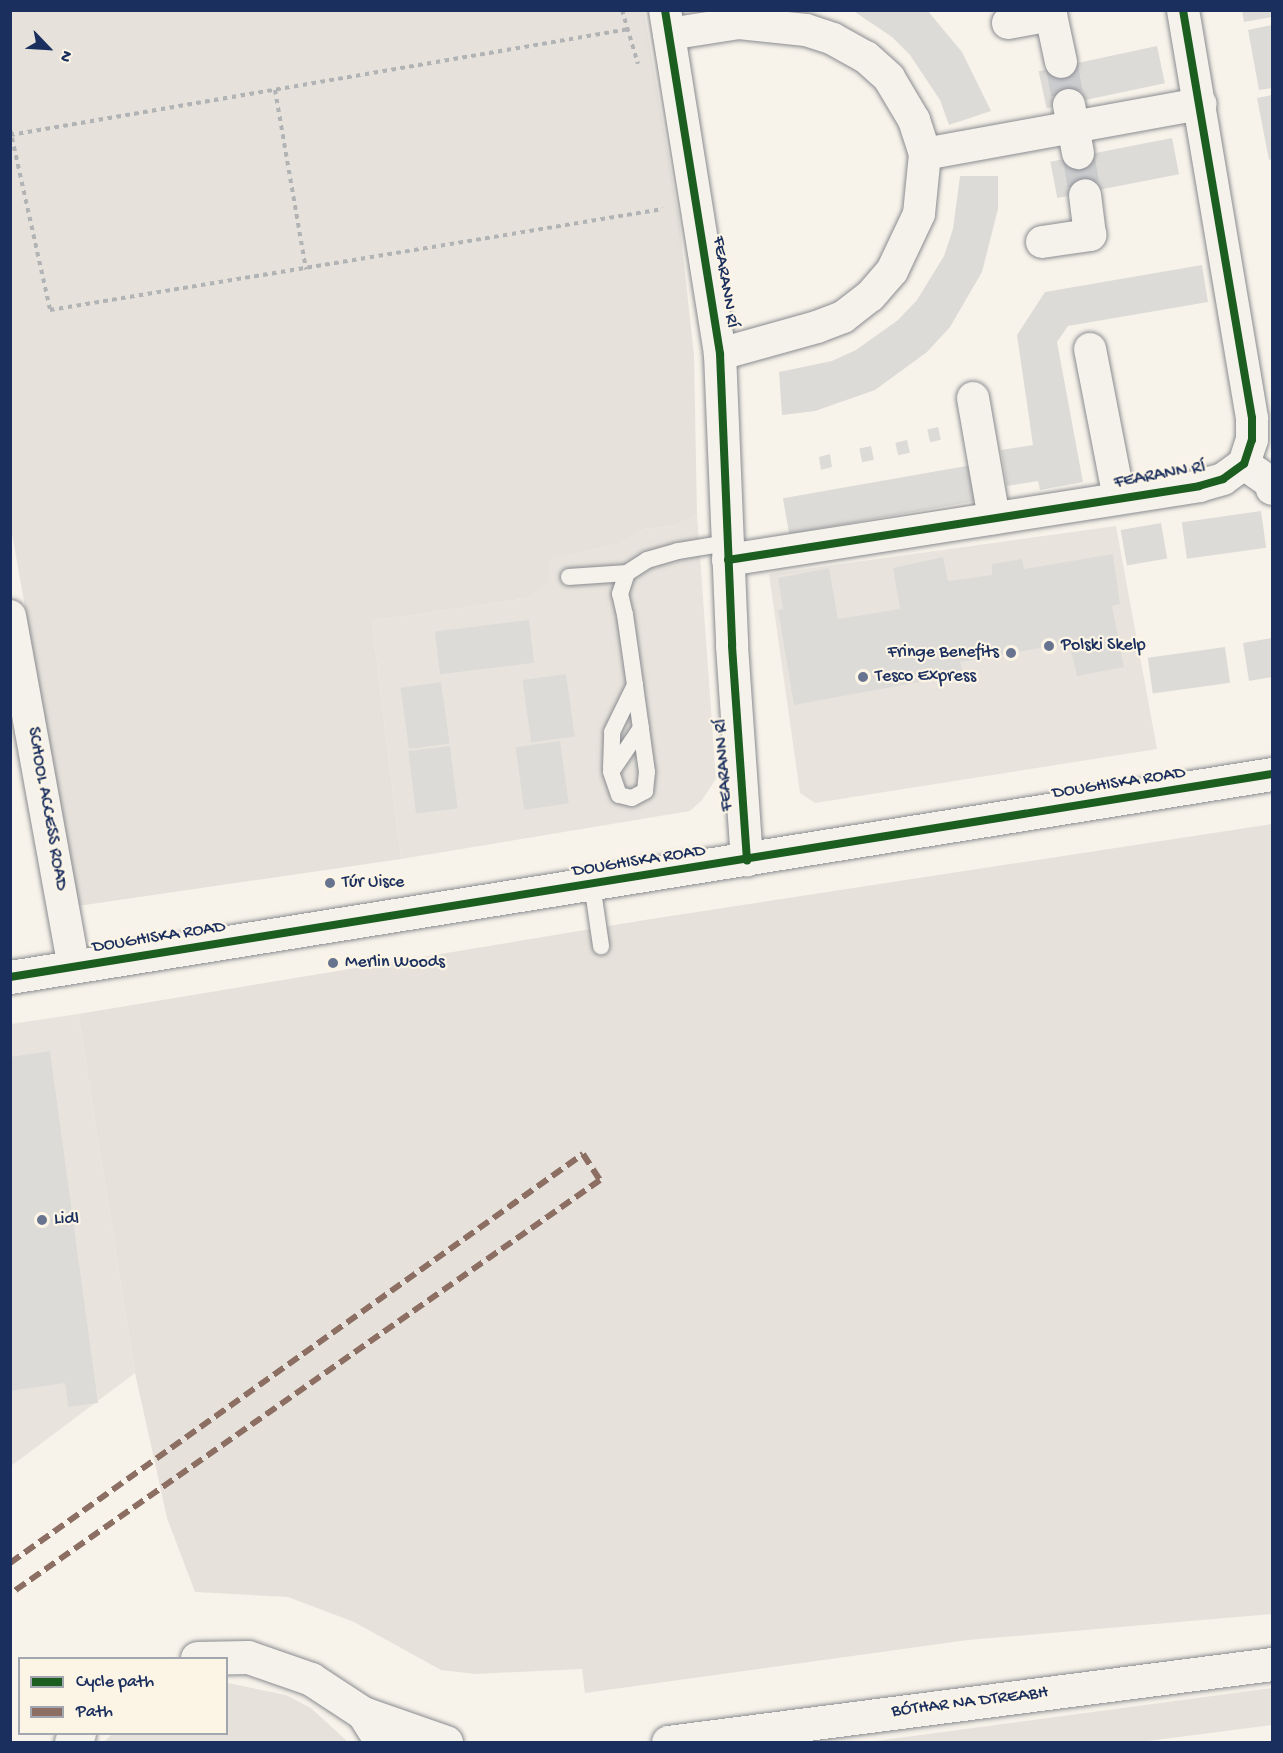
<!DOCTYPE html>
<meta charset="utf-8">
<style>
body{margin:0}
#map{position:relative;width:1283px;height:1753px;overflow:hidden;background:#f7f3ea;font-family:"Gochi Hand",sans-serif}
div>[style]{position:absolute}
.built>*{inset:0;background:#e8e4dd}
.green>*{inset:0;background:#e6e2db}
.building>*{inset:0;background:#dddbd7;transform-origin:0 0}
.minor-tunnel>*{height:32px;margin-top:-16px;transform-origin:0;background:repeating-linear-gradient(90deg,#cbccce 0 32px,transparent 0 48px)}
.path>*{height:4px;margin-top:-2px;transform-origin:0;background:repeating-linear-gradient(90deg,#b2b3b4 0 4.5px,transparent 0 9px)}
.roads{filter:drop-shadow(0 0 2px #8a8c91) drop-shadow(0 0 2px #8a8c91)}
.service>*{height:16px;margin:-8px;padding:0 8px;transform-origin:8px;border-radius:8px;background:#f5f2ec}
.minor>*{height:32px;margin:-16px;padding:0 16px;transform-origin:16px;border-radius:16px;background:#f5f2ec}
.tertiary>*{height:33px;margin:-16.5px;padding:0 16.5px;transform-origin:16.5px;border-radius:16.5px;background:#f5f2ec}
.trunk>*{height:33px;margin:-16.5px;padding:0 16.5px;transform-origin:16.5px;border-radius:16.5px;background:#f5f2ec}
.quiet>*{height:6px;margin-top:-3px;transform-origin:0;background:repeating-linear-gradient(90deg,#8d6e63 0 12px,transparent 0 18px)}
.cycleway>*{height:8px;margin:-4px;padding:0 4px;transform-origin:4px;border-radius:4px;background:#1b5e20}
.dots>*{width:16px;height:16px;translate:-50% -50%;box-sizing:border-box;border:3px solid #fcf5e5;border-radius:50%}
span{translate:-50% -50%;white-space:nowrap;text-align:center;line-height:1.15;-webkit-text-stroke:4.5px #fcf5e5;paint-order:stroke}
.street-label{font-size:18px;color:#1b2f5e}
.poi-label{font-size:18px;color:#1b2f5e}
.left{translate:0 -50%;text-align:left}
.right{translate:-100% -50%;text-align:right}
.frame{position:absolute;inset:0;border:12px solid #1b2f5e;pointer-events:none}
.legend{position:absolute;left:18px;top:1657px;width:210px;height:78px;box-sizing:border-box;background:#fcf5e5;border:2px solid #a2a6af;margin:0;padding:8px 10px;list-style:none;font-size:18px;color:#1b2f5e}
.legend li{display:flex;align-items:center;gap:12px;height:30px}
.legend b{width:30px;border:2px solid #a2a6af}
.north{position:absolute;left:18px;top:18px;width:60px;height:60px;-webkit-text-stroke:4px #fcf5e5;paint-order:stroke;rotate:115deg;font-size:16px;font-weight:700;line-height:24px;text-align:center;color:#1b2f5e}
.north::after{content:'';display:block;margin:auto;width:21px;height:27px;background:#1b2f5e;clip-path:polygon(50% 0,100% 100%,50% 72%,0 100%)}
</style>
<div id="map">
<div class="built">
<i style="clip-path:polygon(697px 514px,716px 779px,702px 800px,690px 811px,401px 859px,372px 621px,522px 599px,549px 559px,618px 544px,645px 529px,676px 525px)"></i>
<i style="clip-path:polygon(1116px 526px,1157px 749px,815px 803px,800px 793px,769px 574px)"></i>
<i style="clip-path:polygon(78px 1014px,135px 1373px,11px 1466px,11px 1024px)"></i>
</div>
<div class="green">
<i style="clip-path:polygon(10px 11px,644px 11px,679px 219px,694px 355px,697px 514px,676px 525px,645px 529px,618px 544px,550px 559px,548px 585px,522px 599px,372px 621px,401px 859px,78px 906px,11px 528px)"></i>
<i style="clip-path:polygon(1272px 824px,1272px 1614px,968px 1640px,585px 1693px,582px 1669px,475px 1674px,441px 1670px,354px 1622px,288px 1597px,195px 1592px,167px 1518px,135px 1373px,78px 1014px,651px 919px)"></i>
<i style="clip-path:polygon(228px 1683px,286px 1695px,311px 1708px,348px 1742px,104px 1742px,112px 1734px,226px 1734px)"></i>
<i style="clip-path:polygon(1272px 1688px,1272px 1725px,1140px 1742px,868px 1742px)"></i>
</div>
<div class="building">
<i style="clip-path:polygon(852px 10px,927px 10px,962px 52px,991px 111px,949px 125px,940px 100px,910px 55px,892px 37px)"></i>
<i style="clip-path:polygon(1242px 10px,1272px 10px,1272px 17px,1244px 22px)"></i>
<i style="clip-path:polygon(1272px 25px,1272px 88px,1259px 90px,1248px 30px)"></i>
<i style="left:1157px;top:46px;width:38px;height:121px;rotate:78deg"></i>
<i style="clip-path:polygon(1272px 95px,1272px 159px,1269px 160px,1257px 98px)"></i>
<i style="left:1172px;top:138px;width:37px;height:124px;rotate:79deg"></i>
<i style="clip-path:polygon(960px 176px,998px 176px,998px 209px,982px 272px,950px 327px,927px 352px,875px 390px,815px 411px,782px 415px,779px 372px,832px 361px,856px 350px,898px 320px,917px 300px,944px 256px,953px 229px)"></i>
<i style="clip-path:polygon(1202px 265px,1208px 302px,1068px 326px,1057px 342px,1083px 482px,1040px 490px,1038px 481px,1007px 486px,1001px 450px,1033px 445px,1017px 335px,1045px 292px)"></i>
<i style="left:938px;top:427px;width:13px;height:11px;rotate:77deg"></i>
<i style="left:907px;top:440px;width:13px;height:12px;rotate:77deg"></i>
<i style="left:871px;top:446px;width:14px;height:12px;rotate:78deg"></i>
<i style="clip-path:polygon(830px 454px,832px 467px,821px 470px,819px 457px)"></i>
<i style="left:972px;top:465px;width:36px;height:192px;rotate:80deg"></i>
<i style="left:1261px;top:511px;width:37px;height:80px;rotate:82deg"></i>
<i style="left:1161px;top:523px;width:36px;height:41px;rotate:80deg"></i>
<i style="clip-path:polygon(1113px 554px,1120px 604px,1112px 606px,1124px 667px,1077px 676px,1069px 643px,960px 662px,963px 674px,794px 705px,778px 610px,783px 609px,778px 578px,829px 568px,838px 619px,900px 609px,893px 568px,943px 557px,948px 581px,992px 575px,992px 564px,1022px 559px,1024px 569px)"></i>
<i style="left:529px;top:620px;width:43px;height:95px;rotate:83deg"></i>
<i style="clip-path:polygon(1272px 638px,1272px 677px,1249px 681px,1243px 643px)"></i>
<i style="left:1225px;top:647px;width:36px;height:78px;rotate:82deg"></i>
<i style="left:566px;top:674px;width:63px;height:44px;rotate:82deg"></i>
<i style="left:441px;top:682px;width:62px;height:41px;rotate:82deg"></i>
<i style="left:560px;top:741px;width:63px;height:45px;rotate:82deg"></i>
<i style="left:450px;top:746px;width:63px;height:42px;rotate:83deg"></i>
<i style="clip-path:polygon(50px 1051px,98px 1403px,68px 1407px,65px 1383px,10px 1391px,10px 1057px)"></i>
</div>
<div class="minor-tunnel">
<i style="left:1061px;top:62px;width:44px;rotate:79.5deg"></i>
<i style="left:1078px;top:153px;width:43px;rotate:80.5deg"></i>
</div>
<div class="path">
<i style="left:622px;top:10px;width:56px;rotate:73.5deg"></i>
<i style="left:275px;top:90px;width:182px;rotate:80.2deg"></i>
<i style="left:10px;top:129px;width:185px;rotate:77.5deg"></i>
<i style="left:50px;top:310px;width:621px;rotate:-9.36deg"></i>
<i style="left:10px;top:135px;width:628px;rotate:-9.72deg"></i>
</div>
<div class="roads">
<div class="service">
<i style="left:569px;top:577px;width:58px;rotate:-3.9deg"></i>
<i style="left:641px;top:728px;width:53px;rotate:124.3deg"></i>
<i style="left:611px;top:772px;width:24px;rotate:71deg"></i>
<i style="left:619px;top:795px;width:13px;rotate:13deg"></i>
<i style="left:632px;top:798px;width:15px;rotate:-28deg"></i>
<i style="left:645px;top:791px;width:19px;rotate:-84deg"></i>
<i style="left:647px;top:772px;width:88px;rotate:-97.9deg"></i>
<i style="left:635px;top:685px;width:71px;rotate:-98.1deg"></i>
<i style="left:625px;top:615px;width:22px;rotate:-103deg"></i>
<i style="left:620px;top:594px;width:22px;rotate:-72deg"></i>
<i style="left:627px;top:573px;width:24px;rotate:-33deg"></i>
<i style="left:647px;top:560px;width:32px;rotate:-16deg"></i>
<i style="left:678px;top:551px;width:50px;rotate:-9.3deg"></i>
<i style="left:611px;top:768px;width:36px;rotate:-88deg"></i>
<i style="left:612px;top:732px;width:52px;rotate:-63.9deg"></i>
<i style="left:592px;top:884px;width:63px;rotate:81.7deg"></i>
</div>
<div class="minor">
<i style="left:665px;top:10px;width:348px;rotate:80.9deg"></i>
<i style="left:720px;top:354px;width:292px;rotate:87.6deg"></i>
<i style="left:732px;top:646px;width:215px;rotate:86deg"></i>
<i style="left:1008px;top:23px;width:44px;rotate:-10.5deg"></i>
<i style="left:1051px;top:15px;width:48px;rotate:78deg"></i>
<i style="left:669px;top:34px;width:71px;rotate:-8.9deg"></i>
<i style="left:739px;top:23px;width:67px;rotate:6deg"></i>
<i style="left:806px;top:30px;width:28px;rotate:18deg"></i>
<i style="left:833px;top:39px;width:38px;rotate:29deg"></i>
<i style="left:866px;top:57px;width:31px;rotate:42deg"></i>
<i style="left:889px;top:78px;width:49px;rotate:59.2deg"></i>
<i style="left:914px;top:120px;width:36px;rotate:72deg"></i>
<i style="left:925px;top:154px;width:60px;rotate:95.7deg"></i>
<i style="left:919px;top:214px;width:63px;rotate:115.3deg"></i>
<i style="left:892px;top:271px;width:33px;rotate:131deg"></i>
<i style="left:870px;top:296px;width:34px;rotate:142deg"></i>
<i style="left:843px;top:317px;width:28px;rotate:159deg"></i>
<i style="left:817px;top:327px;width:101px;rotate:164.4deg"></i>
<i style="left:1069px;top:105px;width:49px;rotate:79.4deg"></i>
<i style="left:925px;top:154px;width:280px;rotate:-10.3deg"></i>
<i style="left:1042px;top:242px;width:49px;rotate:-8.3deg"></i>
<i style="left:1090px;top:235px;width:40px;rotate:-97.1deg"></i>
<i style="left:1090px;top:349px;width:152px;rotate:79deg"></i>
<i style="left:973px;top:398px;width:122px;rotate:80.1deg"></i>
<i style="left:1244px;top:464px;width:33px;rotate:35deg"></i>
<i style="left:1271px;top:483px;width:6px;rotate:81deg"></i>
<i style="left:728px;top:560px;width:477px;rotate:-8.9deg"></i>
<i style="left:1199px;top:486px;width:25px;rotate:-16deg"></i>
<i style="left:1223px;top:479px;width:26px;rotate:-36deg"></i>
<i style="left:1244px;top:464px;width:25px;rotate:-72deg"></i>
<i style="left:1252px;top:440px;width:22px;rotate:-90deg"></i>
<i style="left:1252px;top:418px;width:414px;rotate:-99.6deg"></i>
<i style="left:10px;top:616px;width:357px;rotate:79.7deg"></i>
</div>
<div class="tertiary">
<i style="left:10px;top:977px;width:1278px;rotate:-9.14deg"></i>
</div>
<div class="trunk">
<i style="left:197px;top:1658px;width:51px;rotate:-1.1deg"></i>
<i style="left:248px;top:1657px;width:67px;rotate:19.2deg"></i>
<i style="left:311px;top:1679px;width:62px;rotate:33.2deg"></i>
<i style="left:363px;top:1713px;width:34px;rotate:58deg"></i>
<i style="left:363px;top:1713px;width:88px;rotate:19.3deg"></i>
<i style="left:71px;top:1742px;width:11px;rotate:-45deg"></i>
<i style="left:668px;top:1742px;width:609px;rotate:-7.36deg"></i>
</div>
</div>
<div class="quiet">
<i style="left:10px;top:1563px;width:704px;rotate:-35.52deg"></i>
<i style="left:583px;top:1154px;width:31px;rotate:57deg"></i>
<i style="left:600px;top:1180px;width:721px;rotate:144.94deg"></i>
</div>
<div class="cycleway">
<i style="left:665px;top:10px;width:348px;rotate:80.9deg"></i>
<i style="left:720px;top:354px;width:292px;rotate:87.6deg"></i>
<i style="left:732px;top:646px;width:215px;rotate:86deg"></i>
<i style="left:728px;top:560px;width:477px;rotate:-8.9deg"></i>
<i style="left:1199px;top:486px;width:25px;rotate:-16deg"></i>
<i style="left:1223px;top:479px;width:26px;rotate:-36deg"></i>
<i style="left:1244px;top:464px;width:25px;rotate:-72deg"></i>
<i style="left:1252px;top:440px;width:22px;rotate:-90deg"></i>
<i style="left:1252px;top:418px;width:414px;rotate:-99.6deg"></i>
<i style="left:10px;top:977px;width:1278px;rotate:-9.14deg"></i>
</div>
<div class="dots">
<i style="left:1049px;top:646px;background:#68748f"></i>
<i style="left:1011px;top:653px;background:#68748f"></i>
<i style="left:863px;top:677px;background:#68748f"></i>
<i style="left:330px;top:883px;background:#68748f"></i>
<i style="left:333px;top:963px;background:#68748f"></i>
<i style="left:42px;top:1220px;background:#68748f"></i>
</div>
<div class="street-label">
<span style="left:724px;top:282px;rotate:81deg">FEARANN RÍ</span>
<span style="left:1160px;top:476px;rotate:-10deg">FEARANN RÍ</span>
<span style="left:725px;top:765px;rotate:-94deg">FEARANN RÍ</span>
<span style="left:1119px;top:784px;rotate:-9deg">DOUGHISKA ROAD</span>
<span style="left:46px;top:809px;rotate:80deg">SCHOOL ACCESS ROAD</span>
<span style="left:639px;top:862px;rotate:-9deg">DOUGHISKA ROAD</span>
<span style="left:159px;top:938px;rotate:-9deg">DOUGHISKA ROAD</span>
<span style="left:970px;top:1703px;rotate:-7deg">BÓTHAR NA DTREABH</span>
</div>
<div class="poi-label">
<span class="left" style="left:1061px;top:646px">Polski Skelp</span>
<span class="right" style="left:999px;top:653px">Fringe Benefits</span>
<span class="left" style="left:875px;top:677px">Tesco Express</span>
<span class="left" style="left:342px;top:883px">Túr Uisce</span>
<span class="left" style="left:345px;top:963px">Merlin Woods</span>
<span class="left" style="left:54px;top:1220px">Lidl</span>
</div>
<div class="frame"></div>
<ul class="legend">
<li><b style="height:8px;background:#1b5e20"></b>Cycle path</li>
<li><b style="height:8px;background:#8d6e63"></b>Path</li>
</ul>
<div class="north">N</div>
</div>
